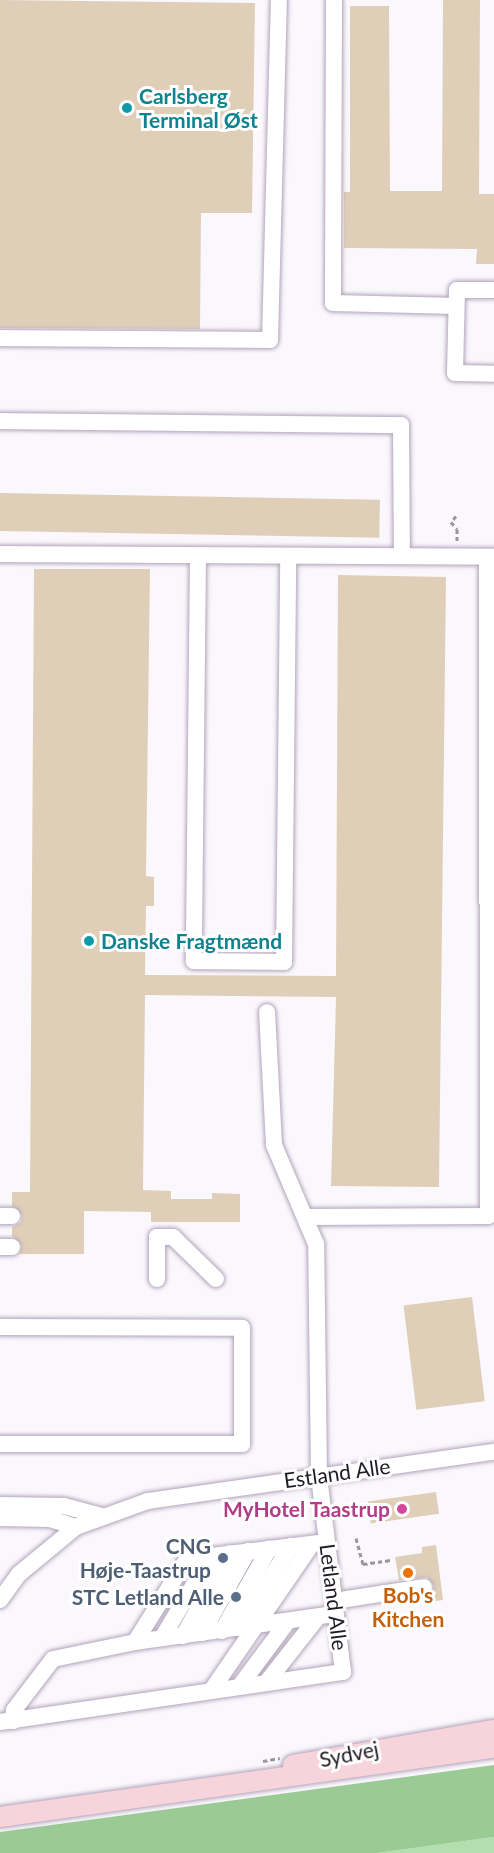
<!DOCTYPE html>
<meta charset="utf-8">
<style>
body{margin:0}
#map{position:relative;width:494px;height:1853px;overflow:hidden;background:#fbf8fd;font-family:Lato,sans-serif}
div>[style]{position:absolute}
.green>*{inset:0;background:#b2dfad}
.forest>*{inset:0;background:#9acb94}
.building>*{inset:0;background:#dfcfb9;transform-origin:0 0}
.path>*{height:3px;margin-top:-1.5px;transform-origin:0;background:repeating-linear-gradient(90deg,#99959c 0 4.5px,transparent 0 7.5px)}
.roads{filter:drop-shadow(0 0 2px #b2a4ba) drop-shadow(0 0 2px #b2a4ba)}
.minor>*{height:16px;margin:-8px;padding:0 8px;transform-origin:8px;border-radius:8px;background:#fff}
.major>*{height:20px;margin:-10px;padding:0 10px;transform-origin:10px;border-radius:10px;background:#f7d4dc}
.dots>*{width:16px;height:16px;translate:-50% -50%;box-sizing:border-box;border:3px solid #fff;border-radius:50%}
span{translate:-50% -50%;white-space:nowrap;text-align:center;line-height:1.15;-webkit-text-stroke:6px #fff;paint-order:stroke}
.culture-label{font-size:21px;color:#0d838f;font-weight:700}
.left{translate:0 -50%;text-align:left}
.street-label{font-size:21px;color:#201b23}
.hotel-label{font-size:21px;color:#b23c85;font-weight:700}
.right{translate:-100% -50%;text-align:right}
.service-label{font-size:21px;color:#4e5e75;font-weight:700}
.food-label{font-size:21px;color:#c56008;font-weight:700}
</style>
<div id="map">
<div class="green">
<i style="clip-path:polygon(494px 1837px,494px 1853px,377px 1853px)"></i>
</div>
<div class="forest">
<i style="clip-path:polygon(494px 1765px,494px 1837px,377px 1853px,0 1853px,0 1832px)"></i>
</div>
<div class="building">
<i style="clip-path:polygon(0 0,255px 3px,252px 213px,201px 213px,200px 329px,0 328px)"></i>
<i style="clip-path:polygon(443px 0,480px 0,479px 194px,494px 194px,494px 264px,476px 264px,477px 249px,344px 248px,344px 192px,350px 192px,350px 6px,389px 6px,390px 191px,442px 191px)"></i>
<i style="left:0;top:493px;width:380px;height:38px;rotate:1deg"></i>
<i style="clip-path:polygon(34px 569px,150px 569px,146px 876px,154px 877px,154px 906px,146px 906px,145px 975px,336px 976px,338px 575px,446px 577px,439px 1187px,331px 1186px,336px 997px,145px 995px,143px 1190px,171px 1191px,171px 1199px,212px 1199px,212px 1193px,240px 1194px,240px 1222px,151px 1222px,151px 1212px,84px 1211px,84px 1254px,19px 1254px,22px 1246px,12px 1236px,12px 1227px,21px 1222px,22px 1215px,12px 1206px,12px 1192px,30px 1192px)"></i>
<i style="left:472px;top:1297px;width:105px;height:69px;rotate:83deg"></i>
<i style="left:436px;top:1492px;width:22px;height:69px;rotate:82deg"></i>
<i style="clip-path:polygon(436px 1545px,443px 1600px,402px 1605px,402px 1601px,430px 1595px,434px 1586px,427px 1577px,399px 1580px,395px 1557px,422px 1553px,422px 1547px)"></i>
</div>
<div class="path">
<i style="left:456px;top:516px;width:8px;rotate:130deg"></i>
<i style="left:451px;top:522px;width:9px;rotate:49deg"></i>
<i style="left:457px;top:529px;width:14px;rotate:90deg"></i>
<i style="left:356px;top:1538px;width:27px;rotate:75deg"></i>
<i style="left:363px;top:1564px;width:30px;rotate:-8deg"></i>
<i style="left:263px;top:1761px;width:17px;rotate:-10deg"></i>
</div>
<div class="roads">
<div class="minor">
<i style="left:334px;top:0;width:303px;rotate:90.2deg"></i>
<i style="left:333px;top:303px;width:123px;rotate:1.4deg"></i>
<i style="left:494px;top:290px;width:37px;rotate:180deg"></i>
<i style="left:457px;top:290px;width:83px;rotate:91.4deg"></i>
<i style="left:455px;top:373px;width:39px;rotate:1deg"></i>
<i style="left:0;top:338px;width:270px;rotate:0.4deg"></i>
<i style="left:270px;top:340px;width:340px;rotate:-88.5deg"></i>
<i style="left:0;top:421px;width:401px;rotate:0.6deg"></i>
<i style="left:401px;top:425px;width:131px;rotate:89.6deg"></i>
<i style="left:0;top:554px;width:494px;rotate:0.3deg"></i>
<i style="left:198px;top:556px;width:405px;rotate:90.6deg"></i>
<i style="left:194px;top:961px;width:90px;rotate:0.6deg"></i>
<i style="left:284px;top:962px;width:406px;rotate:-89.4deg"></i>
<i style="left:0;top:1216px;width:12px"></i>
<i style="left:305px;top:1217px;width:183px;rotate:-0.3deg"></i>
<i style="left:488px;top:1216px;width:659px;rotate:-90.09deg"></i>
<i style="left:0;top:1247px;width:12px"></i>
<i style="left:157px;top:1279px;width:42px;rotate:-90deg"></i>
<i style="left:157px;top:1237px;width:16px"></i>
<i style="left:173px;top:1237px;width:60px;rotate:44.3deg"></i>
<i style="left:0;top:1327px;width:242px;rotate:0.2deg"></i>
<i style="left:242px;top:1328px;width:116px;rotate:90deg"></i>
<i style="left:242px;top:1444px;width:242px;rotate:180deg"></i>
<i style="left:0;top:1505px;width:64px;rotate:0.9deg"></i>
<i style="left:64px;top:1506px;width:38px;rotate:15deg"></i>
<i style="left:0;top:1518px;width:50px;rotate:1.1deg"></i>
<i style="left:50px;top:1519px;width:27px;rotate:17deg"></i>
<i style="left:0;top:1600px;width:32px;rotate:-54deg"></i>
<i style="left:19px;top:1574px;width:74px;rotate:-39.5deg"></i>
<i style="left:76px;top:1527px;width:77px;rotate:-19.9deg"></i>
<i style="left:148px;top:1501px;width:349px;rotate:-8.1deg"></i>
<i style="left:334px;top:1601px;width:91px;rotate:-8.8deg"></i>
<i style="left:238px;top:1628px;width:98px;rotate:-57.1deg"></i>
<i style="left:222px;top:1631px;width:95px;rotate:-60.2deg"></i>
<i style="left:202px;top:1633px;width:94px;rotate:-60.7deg"></i>
<i style="left:183px;top:1636px;width:95px;rotate:-60.5deg"></i>
<i style="left:162px;top:1638px;width:96px;rotate:-59.1deg"></i>
<i style="left:135px;top:1642px;width:98px;rotate:-57.9deg"></i>
<i style="left:187px;top:1559px;width:141px;rotate:-6.9deg"></i>
<i style="left:266px;top:1683px;width:84px;rotate:-51.8deg"></i>
<i style="left:239px;top:1687px;width:82px;rotate:-53.4deg"></i>
<i style="left:211px;top:1691px;width:178px;rotate:-55.5deg"></i>
<i style="left:13px;top:1721px;width:11px;rotate:-85deg"></i>
<i style="left:14px;top:1710px;width:64px;rotate:-52.6deg"></i>
<i style="left:53px;top:1659px;width:84px;rotate:-11.7deg"></i>
<i style="left:135px;top:1642px;width:202px;rotate:-8deg"></i>
<i style="left:0;top:1722px;width:347px;rotate:-8.3deg"></i>
<i style="left:343px;top:1672px;width:197px;rotate:-97deg"></i>
<i style="left:319px;top:1476px;width:232px;rotate:-90.7deg"></i>
<i style="left:316px;top:1244px;width:108px;rotate:-113deg"></i>
<i style="left:274px;top:1145px;width:133px;rotate:-93deg"></i>
</div>
<div class="major">
<i style="left:293px;top:1765px;width:204px;rotate:-9.9deg"></i>
<i style="left:0;top:1817px;width:499px;rotate:-8deg"></i>
</div>
</div>
<div class="dots">
<i style="left:127px;top:108px;background:#0f9aa8"></i>
<i style="left:89px;top:941px;background:#0f9aa8"></i>
<i style="left:402px;top:1509px;background:#d1479c"></i>
<i style="left:223px;top:1558px;background:#5c6f8a"></i>
<i style="left:408px;top:1573px;background:#e8710a"></i>
<i style="left:236px;top:1597px;background:#5c6f8a"></i>
</div>
<div class="culture-label">
<span class="left" style="left:139px;top:108px">Carlsberg<br>Terminal Øst</span>
<span class="left" style="left:101px;top:941px">Danske Fragtmænd</span>
</div>
<div class="street-label">
<span style="left:337px;top:1473px;rotate:-8deg">Estland Alle</span>
<span style="left:334px;top:1597px;rotate:83deg">Letland Alle</span>
<span style="left:349px;top:1754px;rotate:-11deg">Sydvej</span>
</div>
<div class="hotel-label">
<span class="right" style="left:390px;top:1509px">MyHotel Taastrup</span>
</div>
<div class="service-label">
<span class="right" style="left:211px;top:1558px">CNG<br>Høje-Taastrup</span>
<span class="right" style="left:224px;top:1597px">STC Letland Alle</span>
</div>
<div class="food-label">
<span style="left:408px;top:1607px">Bob's<br>Kitchen</span>
</div>
</div>
